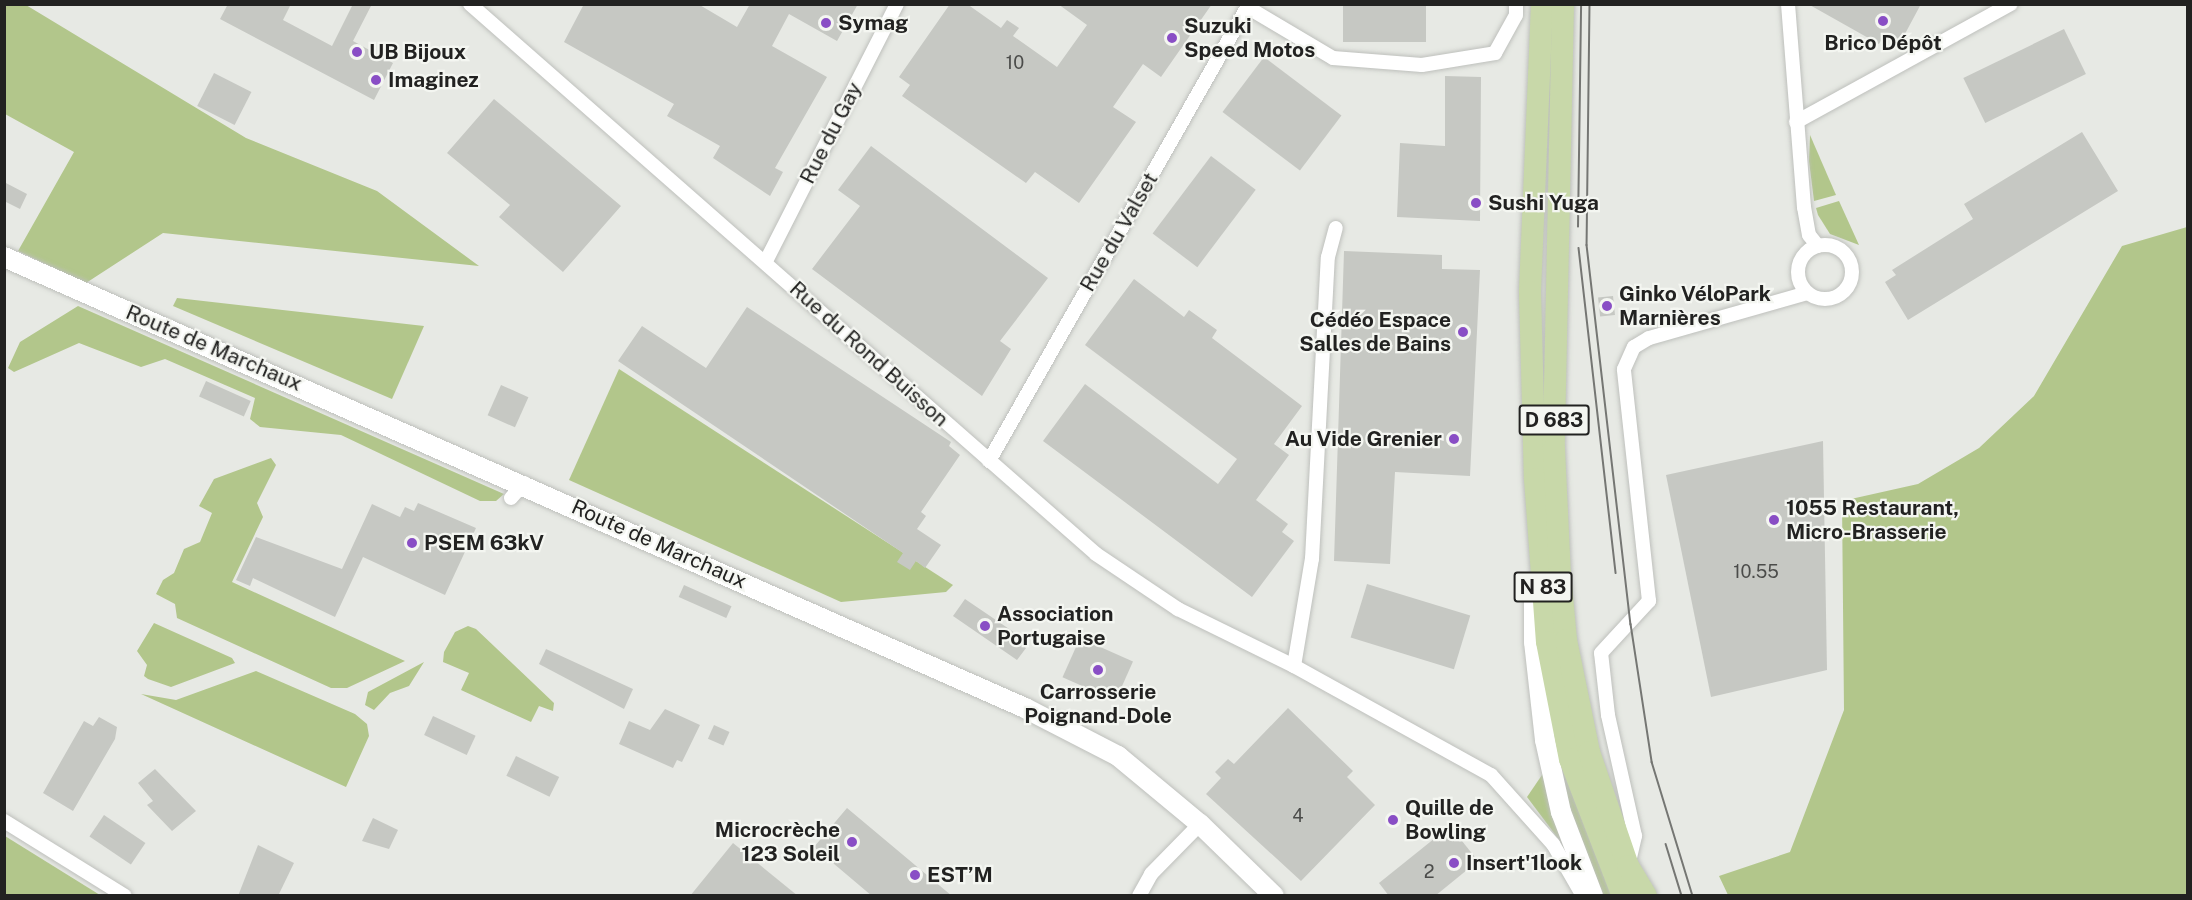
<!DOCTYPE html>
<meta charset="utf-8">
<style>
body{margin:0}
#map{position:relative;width:2192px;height:900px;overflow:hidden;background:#e7e9e4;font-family:"Public Sans",sans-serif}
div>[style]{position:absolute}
.green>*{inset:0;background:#b2c68b}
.building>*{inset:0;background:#c6c8c3;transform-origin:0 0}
.roads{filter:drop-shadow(0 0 2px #bec0bc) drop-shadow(0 0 2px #bec0bc)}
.street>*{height:14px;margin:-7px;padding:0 7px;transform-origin:7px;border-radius:7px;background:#fff}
.street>.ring{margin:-7px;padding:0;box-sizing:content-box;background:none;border:14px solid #fff;border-radius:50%}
.secondary>*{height:20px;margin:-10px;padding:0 10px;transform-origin:10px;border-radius:10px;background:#fff}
.primary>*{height:22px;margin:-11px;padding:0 11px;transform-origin:11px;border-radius:11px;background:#c8d8a9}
.tram>*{height:1.5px;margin:-0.75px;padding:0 0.75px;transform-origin:0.75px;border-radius:0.75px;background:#757673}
.dots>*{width:16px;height:16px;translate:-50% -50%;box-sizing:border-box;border:3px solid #f4f6f1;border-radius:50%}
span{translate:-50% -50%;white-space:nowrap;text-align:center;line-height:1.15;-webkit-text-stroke:4.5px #f4f6f1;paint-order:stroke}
.number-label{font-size:18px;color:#4b4c4a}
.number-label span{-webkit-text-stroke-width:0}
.shield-label span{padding:2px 4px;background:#f4f6f1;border:2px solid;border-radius:4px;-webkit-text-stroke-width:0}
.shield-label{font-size:20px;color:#222221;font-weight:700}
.poi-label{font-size:21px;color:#222221;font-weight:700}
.left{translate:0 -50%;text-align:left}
.right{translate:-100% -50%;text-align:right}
.street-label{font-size:21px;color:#222221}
.frame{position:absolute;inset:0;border:6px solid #222221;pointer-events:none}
</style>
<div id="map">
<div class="green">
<i style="clip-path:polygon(4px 5px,26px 5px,246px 138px,377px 191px,479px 266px,163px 233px,86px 283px,18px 251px,74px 152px,5px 114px)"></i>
<i style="clip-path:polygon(1810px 135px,1836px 195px,1814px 201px,1809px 161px)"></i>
<i style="clip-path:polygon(1839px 201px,1859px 245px,1830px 234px,1818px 215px,1816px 208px)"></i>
<i style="clip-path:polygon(2187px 227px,2187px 895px,1728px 895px,1719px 876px,1790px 852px,1844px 710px,1842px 501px,1918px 484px,1979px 448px,2034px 396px,2122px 246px)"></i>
<i style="clip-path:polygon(177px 298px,424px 326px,392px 399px,173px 306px)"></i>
<i style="clip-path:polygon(78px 306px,504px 494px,496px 501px,480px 501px,341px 435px,260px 427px,250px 419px,255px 398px,165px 359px,141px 367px,79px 343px,14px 372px,8px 368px,20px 342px)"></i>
<i style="clip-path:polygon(619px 369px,953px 585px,946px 592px,841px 602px,569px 480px)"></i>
<i style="clip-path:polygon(271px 458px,276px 465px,257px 503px,263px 517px,232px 582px,405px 661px,347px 688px,331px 688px,177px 618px,175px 604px,156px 594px,163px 580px,174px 573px,184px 549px,200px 542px,212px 513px,199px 506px,214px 479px)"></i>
<i style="clip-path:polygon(154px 623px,232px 658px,235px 663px,171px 687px,148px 679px,144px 676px,147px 665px,137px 651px)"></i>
<i style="clip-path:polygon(468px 626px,476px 629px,554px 703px,553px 711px,539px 706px,531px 722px,461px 690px,469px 673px,443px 662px,444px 652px,455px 632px)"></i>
<i style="clip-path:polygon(424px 662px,409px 686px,390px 693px,374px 710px,365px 705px,368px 692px)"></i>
<i style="clip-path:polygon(256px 671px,355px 714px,367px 724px,369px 736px,346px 787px,141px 694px,176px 700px)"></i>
<i style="clip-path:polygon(1554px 718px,1616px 895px,1602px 895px,1565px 803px)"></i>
<i style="clip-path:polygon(1544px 772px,1566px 849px,1527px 797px)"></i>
<i style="clip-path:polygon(4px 836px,5px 836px,100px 895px,5px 895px)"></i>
</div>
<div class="building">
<i style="clip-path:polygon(228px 4px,291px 4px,283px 20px,332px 46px,353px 4px,372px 4px,353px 41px,393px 63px,374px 100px,220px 19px)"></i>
<i style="clip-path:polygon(584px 4px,698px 4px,737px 27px,750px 4px,858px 4px,837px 41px,789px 14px,772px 46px,827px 77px,775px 168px,783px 172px,770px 196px,713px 158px,720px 146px,667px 116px,674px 104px,564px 42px)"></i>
<i style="clip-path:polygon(950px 4px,967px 4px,1001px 28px,1007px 20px,1019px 28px,1013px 36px,1057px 67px,1087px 25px,1058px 4px,1212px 4px,1161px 77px,1143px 64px,1113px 107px,1136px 122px,1079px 203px,1035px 172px,1026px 183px,902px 96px,910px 85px,899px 77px)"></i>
<i style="left:1343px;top:4px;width:83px;height:38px"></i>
<i style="clip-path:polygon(1808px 4px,1921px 4px,1899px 45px,1883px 37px,1879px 44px)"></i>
<i style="left:2064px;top:29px;width:50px;height:112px;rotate:64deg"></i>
<i style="left:1264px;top:57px;width:97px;height:69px;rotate:37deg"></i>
<i style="left:214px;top:73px;width:42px;height:37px;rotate:27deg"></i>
<i style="clip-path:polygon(1445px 76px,1481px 77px,1480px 221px,1397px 217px,1400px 143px,1445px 146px)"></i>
<i style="clip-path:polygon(494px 99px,621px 206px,563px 272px,499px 217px,510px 205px,447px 153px)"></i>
<i style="clip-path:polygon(2082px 132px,2118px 191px,1908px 320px,1885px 282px,1896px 275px,1892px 270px,1973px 219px,1964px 204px)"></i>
<i style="clip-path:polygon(871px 146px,1048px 278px,1000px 341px,1011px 349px,982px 396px,812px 269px,860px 206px,838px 190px)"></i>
<i style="left:1211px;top:156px;width:56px;height:97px;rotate:37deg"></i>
<i style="clip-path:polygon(4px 182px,27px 194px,20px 209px,4px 201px)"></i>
<i style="clip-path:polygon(1344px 251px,1442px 255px,1442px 269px,1480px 270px,1470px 476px,1395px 472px,1390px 564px,1334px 561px)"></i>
<i style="clip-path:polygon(1134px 279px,1184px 317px,1189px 310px,1217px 330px,1212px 338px,1302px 406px,1274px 444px,1289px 455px,1256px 500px,1288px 524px,1282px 532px,1294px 541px,1252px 597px,1043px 441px,1085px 384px,1218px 484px,1237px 459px,1085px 345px)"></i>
<i style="left:1613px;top:296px;width:19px;height:15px;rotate:84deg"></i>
<i style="clip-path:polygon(747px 307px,951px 442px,949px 446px,960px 455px,921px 512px,926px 516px,917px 529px,941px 545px,925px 568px,916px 561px,910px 570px,897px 562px,903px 553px,618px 361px,642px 326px,706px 368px)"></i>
<i style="left:206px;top:381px;width:49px;height:17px;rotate:24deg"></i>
<i style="left:501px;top:385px;width:30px;height:33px;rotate:24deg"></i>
<i style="clip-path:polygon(1823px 441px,1827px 670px,1711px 697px,1666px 475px)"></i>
<i style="clip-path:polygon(418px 503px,476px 528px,445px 595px,363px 557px,335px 617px,253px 578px,250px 586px,236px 580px,256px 537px,342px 569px,372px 504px,400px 517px,405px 507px,414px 511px)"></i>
<i style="left:1367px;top:584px;width:108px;height:56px;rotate:17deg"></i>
<i style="left:684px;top:585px;width:52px;height:13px;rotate:24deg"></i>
<i style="clip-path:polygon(965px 599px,1018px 635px,1015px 640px,1026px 648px,1017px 660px,953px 616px)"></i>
<i style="left:1080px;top:638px;width:58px;height:43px;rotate:24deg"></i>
<i style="clip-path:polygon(546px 649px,633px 689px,624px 709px,539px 664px)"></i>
<i style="clip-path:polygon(1288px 708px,1353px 771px,1347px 777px,1375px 805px,1301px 881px,1206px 794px,1221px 778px,1215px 772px,1228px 759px,1234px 764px)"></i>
<i style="clip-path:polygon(665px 709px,700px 725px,682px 762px,677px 760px,673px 768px,619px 744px,629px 721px,650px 730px)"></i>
<i style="left:433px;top:716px;width:47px;height:21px;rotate:25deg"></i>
<i style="clip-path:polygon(99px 717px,117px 727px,115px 739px,73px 811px,43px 793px,84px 721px,93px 726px)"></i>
<i style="left:714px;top:725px;width:17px;height:15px;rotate:24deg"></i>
<i style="left:516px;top:756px;width:48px;height:22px;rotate:26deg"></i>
<i style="clip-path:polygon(155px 769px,196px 811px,172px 831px,147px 805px,153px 801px,138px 783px)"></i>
<i style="clip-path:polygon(847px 808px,915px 865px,952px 896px,872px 896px,814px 847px)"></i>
<i style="left:104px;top:815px;width:50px;height:26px;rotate:34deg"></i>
<i style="clip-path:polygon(373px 818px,398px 830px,389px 849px,362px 841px)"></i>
<i style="clip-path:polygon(1450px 826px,1478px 861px,1435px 896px,1389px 896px,1379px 883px)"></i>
<i style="clip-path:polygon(733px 843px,798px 896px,690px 896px)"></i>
<i style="clip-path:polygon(258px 845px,294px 863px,278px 896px,238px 896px)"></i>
</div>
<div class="roads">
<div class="street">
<i style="left:470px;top:4px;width:833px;rotate:41.3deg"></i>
<i style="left:1096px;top:554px;width:99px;rotate:33.9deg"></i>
<i style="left:1178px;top:609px;width:129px;rotate:26.2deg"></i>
<i style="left:1294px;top:666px;width:225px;rotate:29deg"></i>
<i style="left:1491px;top:775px;width:93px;rotate:48.1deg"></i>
<i style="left:1553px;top:844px;width:60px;rotate:60deg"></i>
<i style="left:1788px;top:4px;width:204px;rotate:85.5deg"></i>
<i style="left:1804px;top:207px;width:28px;rotate:80deg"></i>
<i style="left:1809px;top:235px;width:14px;rotate:51deg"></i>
<i style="left:1247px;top:7px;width:100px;rotate:30.7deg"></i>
<i style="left:1333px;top:58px;width:89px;rotate:4.5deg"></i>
<i style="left:1422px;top:65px;width:74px;rotate:-9.3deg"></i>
<i style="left:1495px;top:53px;width:43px;rotate:-61.1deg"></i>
<i style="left:1516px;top:15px;width:11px;rotate:-90deg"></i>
<i style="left:1796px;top:122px;width:245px;rotate:-28.8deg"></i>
<i class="ring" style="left:1798px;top:245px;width:40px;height:40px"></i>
<i style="left:766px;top:261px;width:288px;rotate:-63deg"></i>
<i style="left:989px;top:461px;width:526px;rotate:-60.36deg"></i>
<i style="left:511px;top:498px;width:20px;rotate:-49deg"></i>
<i style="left:1294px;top:666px;width:109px;rotate:-80.5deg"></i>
<i style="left:1312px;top:559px;width:302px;rotate:-87deg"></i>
<i style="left:1328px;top:257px;width:30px;rotate:-75deg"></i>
<i style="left:4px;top:821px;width:142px;rotate:31.8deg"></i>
<i style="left:1629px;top:862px;width:27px;rotate:-77deg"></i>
<i style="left:1635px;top:836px;width:124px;rotate:-102.6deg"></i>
<i style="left:1608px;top:715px;width:62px;rotate:-96.4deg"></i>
<i style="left:1601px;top:653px;width:71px;rotate:-47.3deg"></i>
<i style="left:1649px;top:601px;width:233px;rotate:-96.2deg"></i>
<i style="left:1624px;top:369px;width:24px;rotate:-66deg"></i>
<i style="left:1634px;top:347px;width:17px;rotate:-31deg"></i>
<i style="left:1649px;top:338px;width:164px;rotate:-15.9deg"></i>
<i style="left:1139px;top:896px;width:25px;rotate:-61deg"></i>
<i style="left:1151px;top:874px;width:70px;rotate:-45.6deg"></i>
</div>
<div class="secondary">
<i style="left:4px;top:257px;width:1116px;rotate:23.83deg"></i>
<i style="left:1025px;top:708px;width:105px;rotate:27.3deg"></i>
<i style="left:1118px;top:756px;width:107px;rotate:39.7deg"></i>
<i style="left:1200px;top:824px;width:103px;rotate:44.2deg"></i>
<i style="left:1534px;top:596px;width:46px;rotate:90deg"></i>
<i style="left:1534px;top:642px;width:99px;rotate:83.6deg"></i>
<i style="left:1545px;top:740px;width:74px;rotate:77.5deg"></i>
<i style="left:1561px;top:812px;width:90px;rotate:69.1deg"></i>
</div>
<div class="primary">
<i style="left:1542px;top:4px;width:288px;rotate:92.4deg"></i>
<i style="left:1530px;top:292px;width:187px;rotate:88.5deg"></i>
<i style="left:1535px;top:479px;width:163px;rotate:85.8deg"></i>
<i style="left:1547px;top:642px;width:119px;rotate:78.9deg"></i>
<i style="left:1570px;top:759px;width:147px;rotate:68.9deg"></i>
<i style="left:1563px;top:4px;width:445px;rotate:91.2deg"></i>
<i style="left:1554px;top:449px;width:125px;rotate:87.3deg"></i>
<i style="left:1560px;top:574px;width:66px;rotate:84.8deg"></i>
<i style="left:1566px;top:640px;width:114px;rotate:78.4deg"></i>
<i style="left:1589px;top:752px;width:120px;rotate:71.1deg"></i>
<i style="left:1628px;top:866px;width:35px;rotate:59deg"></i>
</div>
</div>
<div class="tram">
<i style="left:1590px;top:4px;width:241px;rotate:90.7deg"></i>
<i style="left:1587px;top:245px;width:382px;rotate:83.4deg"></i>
<i style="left:1631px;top:624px;width:140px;rotate:81.3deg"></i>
<i style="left:1652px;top:762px;width:140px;rotate:73deg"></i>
<i style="left:1578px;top:227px;width:223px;rotate:-89.2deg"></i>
<i style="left:1579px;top:248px;width:327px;rotate:83.5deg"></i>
<i style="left:1666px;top:844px;width:54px;rotate:72.9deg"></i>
</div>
<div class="dots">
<i style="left:1883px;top:21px;background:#894ec5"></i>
<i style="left:826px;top:23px;background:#894ec5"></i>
<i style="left:1172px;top:38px;background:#894ec5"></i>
<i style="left:357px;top:52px;background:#894ec5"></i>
<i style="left:376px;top:80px;background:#894ec5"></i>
<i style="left:1476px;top:203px;background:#894ec5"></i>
<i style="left:1607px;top:306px;background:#894ec5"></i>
<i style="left:1463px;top:332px;background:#894ec5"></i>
<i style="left:1454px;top:439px;background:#894ec5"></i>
<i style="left:1774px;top:520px;background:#894ec5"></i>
<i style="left:412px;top:543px;background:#894ec5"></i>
<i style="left:985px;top:626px;background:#894ec5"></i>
<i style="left:1098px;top:670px;background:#894ec5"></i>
<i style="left:1393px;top:820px;background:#894ec5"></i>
<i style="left:852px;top:842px;background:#894ec5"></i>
<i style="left:1454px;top:863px;background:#894ec5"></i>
<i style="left:915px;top:875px;background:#894ec5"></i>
</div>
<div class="number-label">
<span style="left:1015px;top:63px">10</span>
<span style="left:1756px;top:572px">10.55</span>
<span style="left:1298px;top:816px">4</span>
<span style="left:1429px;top:872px">2</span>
</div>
<div class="shield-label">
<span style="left:1554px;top:420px">D 683</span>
<span style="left:1543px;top:587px">N 83</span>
</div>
<div class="poi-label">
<span class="left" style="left:838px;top:23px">Symag</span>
<span class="left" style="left:1184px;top:38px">Suzuki<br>Speed Motos</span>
<span style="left:1883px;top:43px">Brico Dépôt</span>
<span class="left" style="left:369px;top:52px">UB Bijoux</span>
<span class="left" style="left:388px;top:80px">Imaginez</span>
<span class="left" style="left:1488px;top:203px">Sushi Yuga</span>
<span class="left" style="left:1619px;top:306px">Ginko VéloPark<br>Marnières</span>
<span class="right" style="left:1451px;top:332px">Cédéo Espace<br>Salles de Bains</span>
<span class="right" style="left:1442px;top:439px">Au Vide Grenier</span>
<span class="left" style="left:1786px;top:520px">1055 Restaurant,<br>Micro-Brasserie</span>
<span class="left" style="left:424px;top:543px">PSEM 63kV</span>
<span class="left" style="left:997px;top:626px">Association<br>Portugaise</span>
<span style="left:1098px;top:704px">Carrosserie<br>Poignand-Dole</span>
<span class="left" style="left:1405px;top:820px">Quille de<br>Bowling</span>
<span class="right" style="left:840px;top:842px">Microcrèche<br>123 Soleil</span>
<span class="left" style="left:1466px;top:863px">Insert'1look</span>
<span class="left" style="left:927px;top:875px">EST’M</span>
</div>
<div class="street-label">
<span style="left:831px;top:133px;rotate:-63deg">Rue du Gay</span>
<span style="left:1119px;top:232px;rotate:-60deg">Rue du Valset</span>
<span style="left:214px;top:348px;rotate:23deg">Route de Marchaux</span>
<span style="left:869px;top:354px;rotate:42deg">Rue du Rond Buisson</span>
<span style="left:659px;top:544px;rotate:24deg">Route de Marchaux</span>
</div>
<div class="frame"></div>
</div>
